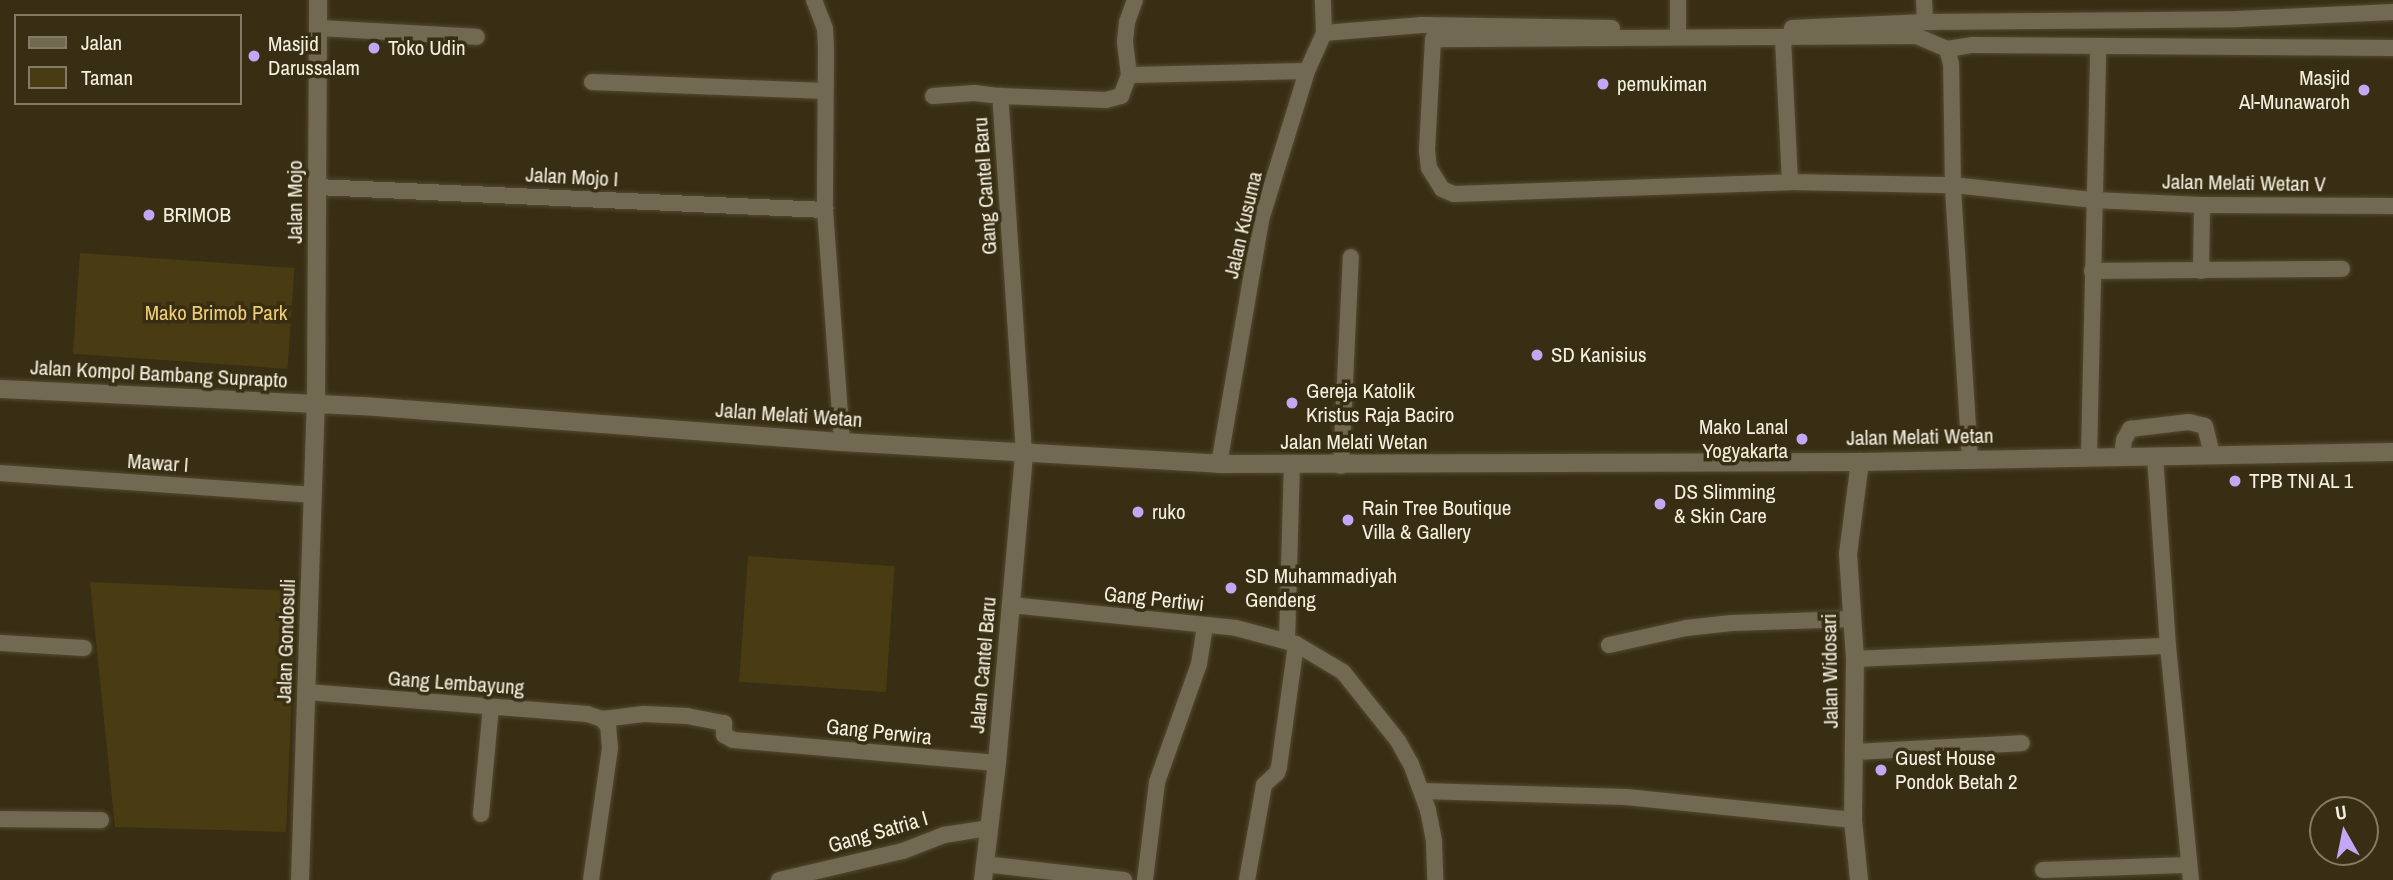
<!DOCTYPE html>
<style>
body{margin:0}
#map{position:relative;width:2393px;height:880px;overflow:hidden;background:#382e14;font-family:"Archivo Narrow",sans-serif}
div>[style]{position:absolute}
.green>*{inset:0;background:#4a3c12;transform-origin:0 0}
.roads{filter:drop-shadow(0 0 2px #524930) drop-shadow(0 0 2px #524930)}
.minor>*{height:16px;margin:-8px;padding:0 8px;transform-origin:8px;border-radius:8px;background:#726952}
.tertiary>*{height:18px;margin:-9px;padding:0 9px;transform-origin:9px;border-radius:9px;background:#726952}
.dots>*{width:19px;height:19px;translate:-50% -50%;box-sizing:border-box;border:4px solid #382e14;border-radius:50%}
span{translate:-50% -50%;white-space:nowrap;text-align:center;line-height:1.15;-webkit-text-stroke:7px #382e14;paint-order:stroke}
.poi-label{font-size:21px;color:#f4efdf}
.left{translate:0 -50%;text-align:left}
.right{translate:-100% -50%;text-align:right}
.street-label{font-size:21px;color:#f4efdf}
.park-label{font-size:21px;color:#edcd77}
.legend{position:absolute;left:14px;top:14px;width:228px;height:91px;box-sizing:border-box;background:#382e14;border:2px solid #837b65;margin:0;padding:9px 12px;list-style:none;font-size:21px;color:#f4efdf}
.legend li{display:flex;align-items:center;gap:14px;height:35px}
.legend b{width:35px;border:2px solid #837b65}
.north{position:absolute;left:2309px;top:796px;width:70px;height:70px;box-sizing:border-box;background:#382e14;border:2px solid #837b65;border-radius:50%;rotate:351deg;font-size:19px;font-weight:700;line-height:28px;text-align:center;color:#f4efdf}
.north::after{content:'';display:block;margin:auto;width:24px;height:32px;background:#c2a8f2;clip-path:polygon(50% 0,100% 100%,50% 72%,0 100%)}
</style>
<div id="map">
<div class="green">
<i style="left:80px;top:253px;width:215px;height:101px;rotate:4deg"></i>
<i style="left:748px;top:556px;width:147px;height:126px;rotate:4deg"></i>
<i style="clip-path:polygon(90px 582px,296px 591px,286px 832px,115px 827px)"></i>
</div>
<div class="roads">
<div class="minor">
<i style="left:814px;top:0;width:31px;rotate:69deg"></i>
<i style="left:825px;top:29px;width:21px;rotate:87deg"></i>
<i style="left:826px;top:50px;width:160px;rotate:90.4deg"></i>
<i style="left:825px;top:210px;width:233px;rotate:85.8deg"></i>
<i style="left:1924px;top:0;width:22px;rotate:87deg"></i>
<i style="left:318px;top:28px;width:159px;rotate:3.2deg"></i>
<i style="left:1792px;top:28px;width:133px;rotate:-2.6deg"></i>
<i style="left:1925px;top:22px;width:313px;rotate:-0.5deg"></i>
<i style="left:2238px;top:19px;width:155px;rotate:-2.6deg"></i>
<i style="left:1678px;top:29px;width:29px;rotate:-90deg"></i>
<i style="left:1324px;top:33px;width:98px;rotate:-4.7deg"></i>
<i style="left:1422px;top:25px;width:190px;rotate:0.9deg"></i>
<i style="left:1783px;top:39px;width:143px;rotate:87.2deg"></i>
<i style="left:1947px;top:49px;width:26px;rotate:-9deg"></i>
<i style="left:1973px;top:45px;width:420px;rotate:0.4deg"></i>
<i style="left:1129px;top:75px;width:178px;rotate:-1.3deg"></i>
<i style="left:592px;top:82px;width:233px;rotate:2.2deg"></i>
<i style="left:933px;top:96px;width:41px;rotate:-4.2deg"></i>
<i style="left:974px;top:93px;width:26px;rotate:7deg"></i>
<i style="left:317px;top:187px;width:509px;rotate:2.59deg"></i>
<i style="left:2092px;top:271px;width:250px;rotate:-0.5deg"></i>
<i style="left:2201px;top:271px;width:66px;rotate:-89.1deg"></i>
<i style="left:1024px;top:453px;width:358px;rotate:-93.8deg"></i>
<i style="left:1000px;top:96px;width:106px;rotate:2.2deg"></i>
<i style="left:1106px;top:100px;width:16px;rotate:-15deg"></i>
<i style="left:1121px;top:96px;width:22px;rotate:-69deg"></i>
<i style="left:1129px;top:75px;width:34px;rotate:-97deg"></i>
<i style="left:1125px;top:41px;width:19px;rotate:-84deg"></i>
<i style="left:1127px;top:22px;width:23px;rotate:-70deg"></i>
<i style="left:2089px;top:456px;width:408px;rotate:-88.7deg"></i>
<i style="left:2122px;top:456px;width:16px;rotate:-83deg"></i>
<i style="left:2124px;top:440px;width:13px;rotate:-61deg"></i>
<i style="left:2130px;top:429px;width:59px;rotate:-6.8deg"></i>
<i style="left:2189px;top:422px;width:16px;rotate:14deg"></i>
<i style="left:2205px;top:426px;width:30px;rotate:76deg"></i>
<i style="left:2155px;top:456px;width:190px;rotate:86.1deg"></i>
<i style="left:2168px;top:646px;width:235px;rotate:84.4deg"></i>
<i style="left:1970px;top:459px;width:275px;rotate:-93.6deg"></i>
<i style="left:1953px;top:185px;width:121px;rotate:-90.9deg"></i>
<i style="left:1951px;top:64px;width:16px;rotate:-105deg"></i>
<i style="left:1947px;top:49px;width:34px;rotate:-157deg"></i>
<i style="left:1916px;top:36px;width:483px;rotate:179.6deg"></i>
<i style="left:1433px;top:39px;width:111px;rotate:93.1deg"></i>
<i style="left:1427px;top:150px;width:18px;rotate:84deg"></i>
<i style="left:1429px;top:168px;width:25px;rotate:58deg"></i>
<i style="left:1442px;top:189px;width:13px;rotate:23deg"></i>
<i style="left:1454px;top:194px;width:336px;rotate:-2deg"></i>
<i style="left:1790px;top:182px;width:163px;rotate:1.1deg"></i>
<i style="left:1953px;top:185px;width:142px;rotate:6.1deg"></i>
<i style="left:2094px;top:200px;width:108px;rotate:2.7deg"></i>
<i style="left:2202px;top:205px;width:191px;rotate:0.3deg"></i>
<i style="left:1219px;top:464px;width:248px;rotate:-80.2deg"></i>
<i style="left:1261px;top:220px;width:156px;rotate:-72.8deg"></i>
<i style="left:1307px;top:71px;width:42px;rotate:-65.9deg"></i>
<i style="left:1324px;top:33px;width:33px;rotate:-92deg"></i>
<i style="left:1341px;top:466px;width:209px;rotate:-87.3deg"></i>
<i style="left:0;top:473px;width:314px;rotate:4deg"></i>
<i style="left:1011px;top:605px;width:226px;rotate:5.8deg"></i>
<i style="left:1236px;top:628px;width:62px;rotate:14.9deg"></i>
<i style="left:1296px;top:644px;width:55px;rotate:30.8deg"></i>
<i style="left:1343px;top:672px;width:88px;rotate:51.4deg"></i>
<i style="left:1398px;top:741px;width:26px;rotate:61deg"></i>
<i style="left:1411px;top:764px;width:49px;rotate:69.7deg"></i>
<i style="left:1428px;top:810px;width:33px;rotate:79deg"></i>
<i style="left:1434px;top:842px;width:38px;rotate:88deg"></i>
<i style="left:1287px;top:641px;width:175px;rotate:-88.4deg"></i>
<i style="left:0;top:643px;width:84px;rotate:3.4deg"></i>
<i style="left:1609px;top:645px;width:79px;rotate:-12.4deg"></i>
<i style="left:1686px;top:628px;width:46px;rotate:-6.2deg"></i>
<i style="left:1732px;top:623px;width:121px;rotate:-1.9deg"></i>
<i style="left:1855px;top:659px;width:313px;rotate:-2.4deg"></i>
<i style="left:307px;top:692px;width:281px;rotate:4.5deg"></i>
<i style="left:587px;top:714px;width:16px;rotate:18deg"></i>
<i style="left:602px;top:719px;width:42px;rotate:-6.8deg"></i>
<i style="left:644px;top:714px;width:43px;rotate:2.7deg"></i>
<i style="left:687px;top:716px;width:38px;rotate:11deg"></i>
<i style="left:724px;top:723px;width:12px;rotate:90deg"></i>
<i style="left:724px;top:735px;width:10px;rotate:29deg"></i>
<i style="left:733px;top:740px;width:265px;rotate:5deg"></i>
<i style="left:1853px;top:752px;width:169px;rotate:-3deg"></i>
<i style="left:1422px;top:791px;width:204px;rotate:1.7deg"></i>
<i style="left:1626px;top:797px;width:228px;rotate:5.8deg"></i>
<i style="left:481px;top:814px;width:107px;rotate:-84.7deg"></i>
<i style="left:0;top:819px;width:101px;rotate:0.6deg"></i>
<i style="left:984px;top:864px;width:141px;rotate:6.5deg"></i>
<i style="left:2043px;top:870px;width:146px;rotate:-2deg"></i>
<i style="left:591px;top:880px;width:133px;rotate:-81.8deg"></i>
<i style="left:610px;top:748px;width:22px;rotate:-95deg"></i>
<i style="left:608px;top:726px;width:9px;rotate:-131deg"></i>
<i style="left:779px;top:880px;width:127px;rotate:-13.2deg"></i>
<i style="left:903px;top:851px;width:44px;rotate:-21.3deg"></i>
<i style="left:944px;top:835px;width:46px;rotate:-8.8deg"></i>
<i style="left:1145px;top:880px;width:99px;rotate:-83deg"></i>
<i style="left:1157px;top:782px;width:125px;rotate:-70.4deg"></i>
<i style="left:1199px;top:664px;width:39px;rotate:-81deg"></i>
<i style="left:1247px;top:880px;width:97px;rotate:-79.9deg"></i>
<i style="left:1264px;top:785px;width:18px;rotate:-43deg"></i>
<i style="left:1277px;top:773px;width:6px;rotate:-72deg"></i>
<i style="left:1279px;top:767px;width:124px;rotate:-82.1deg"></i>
</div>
<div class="tertiary">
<i style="left:0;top:389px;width:362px;rotate:2.7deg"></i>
<i style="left:362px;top:406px;width:481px;rotate:4.3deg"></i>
<i style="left:842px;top:442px;width:378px;rotate:3.3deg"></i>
<i style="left:1219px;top:464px;width:641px;rotate:-0.18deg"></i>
<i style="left:1860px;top:462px;width:533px;rotate:-1.07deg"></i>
<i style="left:300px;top:880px;width:476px;rotate:-88.1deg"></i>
<i style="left:316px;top:404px;width:404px;rotate:-89.7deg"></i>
<i style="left:983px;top:880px;width:118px;rotate:-83.2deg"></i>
<i style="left:997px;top:763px;width:311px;rotate:-85deg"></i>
<i style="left:1859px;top:880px;width:60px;rotate:-95.7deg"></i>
<i style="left:1853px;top:820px;width:161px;rotate:-89.3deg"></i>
<i style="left:1855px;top:659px;width:105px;rotate:-93.8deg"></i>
<i style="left:1848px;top:554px;width:93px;rotate:-82.6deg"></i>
</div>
</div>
<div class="dots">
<i style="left:374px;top:48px;background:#c2a8f2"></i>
<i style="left:254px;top:56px;background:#c2a8f2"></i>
<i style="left:1603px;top:84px;background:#c2a8f2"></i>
<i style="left:2364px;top:90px;background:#c2a8f2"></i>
<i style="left:149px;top:215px;background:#c2a8f2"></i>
<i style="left:1537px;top:355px;background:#c2a8f2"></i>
<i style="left:1292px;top:403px;background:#c2a8f2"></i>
<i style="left:1802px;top:439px;background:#c2a8f2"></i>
<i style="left:2235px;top:481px;background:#c2a8f2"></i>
<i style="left:1660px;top:504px;background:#c2a8f2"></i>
<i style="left:1138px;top:512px;background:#c2a8f2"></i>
<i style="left:1348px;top:520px;background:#c2a8f2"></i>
<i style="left:1231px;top:588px;background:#c2a8f2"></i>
<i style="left:1881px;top:770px;background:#c2a8f2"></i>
</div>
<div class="poi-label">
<span class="left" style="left:268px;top:56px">Masjid<br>Darussalam</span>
<span class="left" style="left:388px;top:48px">Toko Udin</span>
<span class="right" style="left:2350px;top:90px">Masjid<br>Al-Munawaroh</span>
<span class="left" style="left:1617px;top:84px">pemukiman</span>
<span class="left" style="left:163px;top:215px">BRIMOB</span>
<span class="left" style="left:1551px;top:355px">SD Kanisius</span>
<span class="left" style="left:1306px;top:403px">Gereja Katolik<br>Kristus Raja Baciro</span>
<span class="right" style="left:1788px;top:439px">Mako Lanal<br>Yogyakarta</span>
<span class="left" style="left:2249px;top:481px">TPB TNI AL 1</span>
<span class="left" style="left:1674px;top:504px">DS Slimming<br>&amp; Skin Care</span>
<span class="left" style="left:1362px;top:520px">Rain Tree Boutique<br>Villa &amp; Gallery</span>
<span class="left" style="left:1152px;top:512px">ruko</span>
<span class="left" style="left:1245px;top:588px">SD Muhammadiyah<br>Gendeng</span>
<span class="left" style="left:1895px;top:770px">Guest House<br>Pondok Betah 2</span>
</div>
<div class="street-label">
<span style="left:572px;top:177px;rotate:3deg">Jalan Mojo I</span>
<span style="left:2244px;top:183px;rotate:1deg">Jalan Melati Wetan V</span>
<span style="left:985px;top:186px;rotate:-94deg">Gang Cantel Baru</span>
<span style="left:295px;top:202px;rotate:-90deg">Jalan Mojo</span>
<span style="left:1243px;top:225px;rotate:-77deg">Jalan Kusuma</span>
<span style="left:159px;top:374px;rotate:3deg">Jalan Kompol Bambang Suprapto</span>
<span style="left:789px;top:415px;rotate:4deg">Jalan Melati Wetan</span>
<span style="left:1920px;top:437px;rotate:-1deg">Jalan Melati Wetan</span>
<span style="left:1354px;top:442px">Jalan Melati Wetan</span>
<span style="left:158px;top:463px;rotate:4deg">Mawar I</span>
<span style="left:1154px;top:599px;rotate:6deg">Gang Pertiwi</span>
<span style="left:286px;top:641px;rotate:-88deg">Jalan Gondosuli</span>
<span style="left:983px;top:665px;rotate:-85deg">Jalan Cantel Baru</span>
<span style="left:1830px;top:671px;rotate:-91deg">Jalan Widosari</span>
<span style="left:456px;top:683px;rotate:4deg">Gang Lembayung</span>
<span style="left:879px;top:732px;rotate:6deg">Gang Perwira</span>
<span style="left:878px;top:832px;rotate:-16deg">Gang Satria I</span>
</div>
<div class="park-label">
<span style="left:216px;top:313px">Mako Brimob Park</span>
</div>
<ul class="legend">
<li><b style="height:9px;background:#726952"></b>Jalan</li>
<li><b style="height:19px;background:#4a3c12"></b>Taman</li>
</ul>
<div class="north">U</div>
</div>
